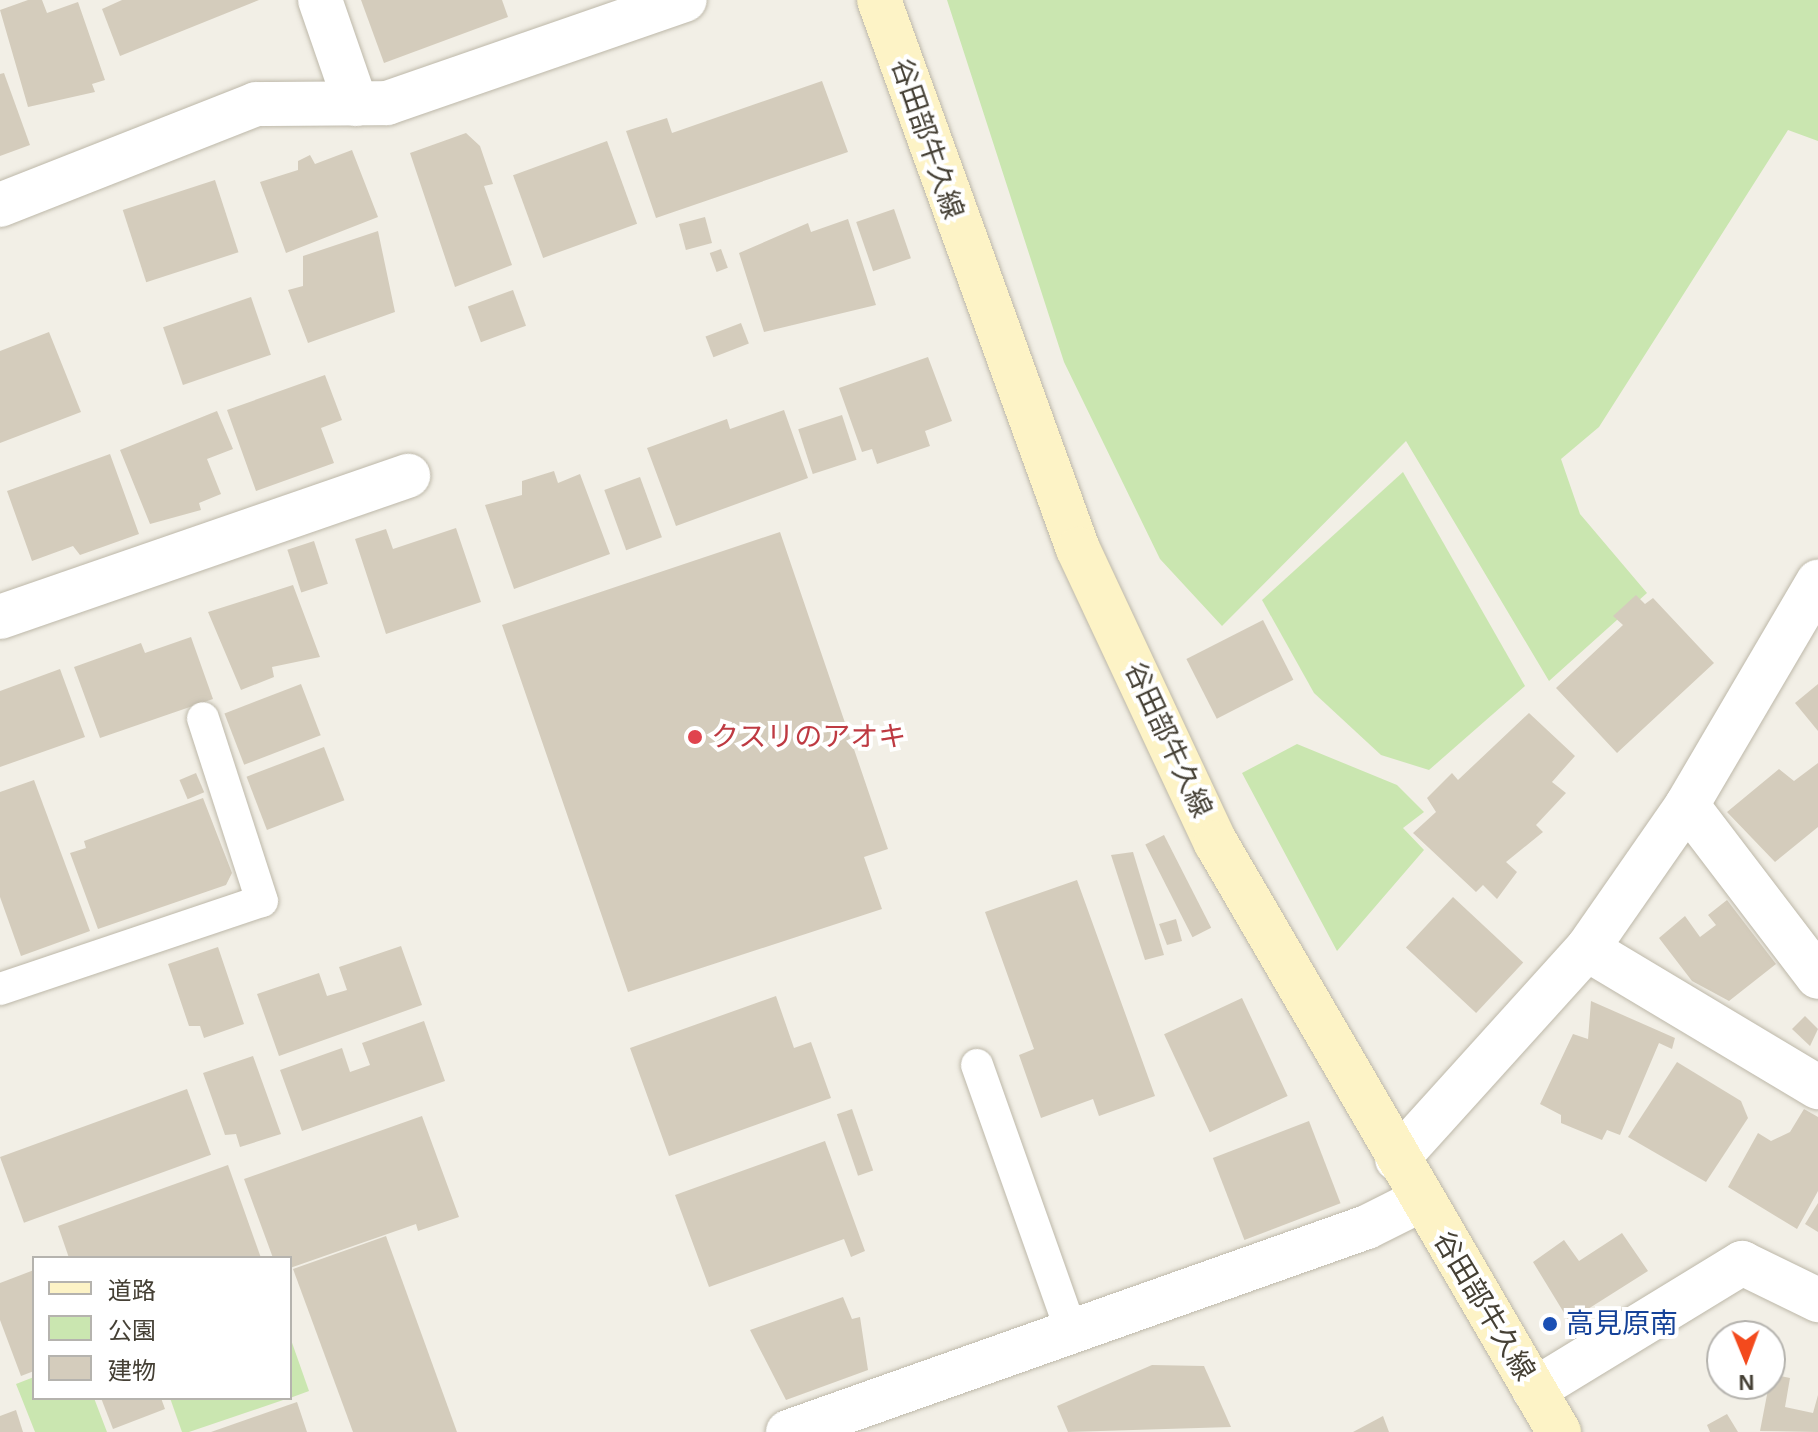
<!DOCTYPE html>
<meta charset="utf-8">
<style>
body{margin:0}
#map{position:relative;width:1818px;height:1432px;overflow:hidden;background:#f2efe6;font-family:Arial,"Noto Sans JP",sans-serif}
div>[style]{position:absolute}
.green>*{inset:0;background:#cae6b0}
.building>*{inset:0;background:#d4ccbc;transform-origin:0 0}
.roads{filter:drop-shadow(0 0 2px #bdb8a9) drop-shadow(0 0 2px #bdb8a9)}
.lane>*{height:32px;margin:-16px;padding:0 16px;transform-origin:16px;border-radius:16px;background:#fff}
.street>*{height:44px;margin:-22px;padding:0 22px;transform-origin:22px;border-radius:22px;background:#fff}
.secondary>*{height:44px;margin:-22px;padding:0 22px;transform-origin:22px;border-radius:22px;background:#fdf3c6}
.dots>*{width:22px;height:22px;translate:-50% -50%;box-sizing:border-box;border:4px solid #fff;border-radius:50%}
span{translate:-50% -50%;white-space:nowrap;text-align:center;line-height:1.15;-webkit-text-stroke:8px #fff;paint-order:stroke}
.street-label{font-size:28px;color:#454035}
.health-label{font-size:28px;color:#be3a42}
.left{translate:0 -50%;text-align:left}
.transit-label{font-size:28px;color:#164399}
.legend{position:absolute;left:32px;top:1256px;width:260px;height:144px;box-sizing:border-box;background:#fff;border:2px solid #b5b3ae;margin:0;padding:10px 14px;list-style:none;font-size:24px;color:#454035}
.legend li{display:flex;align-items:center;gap:16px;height:40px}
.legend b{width:40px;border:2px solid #b5b3ae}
.north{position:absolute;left:1706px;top:1320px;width:80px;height:80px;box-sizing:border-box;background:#fff;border:2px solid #b5b3ae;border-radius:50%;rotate:179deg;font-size:22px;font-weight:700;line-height:32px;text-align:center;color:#454035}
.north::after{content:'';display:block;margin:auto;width:28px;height:36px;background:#f34a1d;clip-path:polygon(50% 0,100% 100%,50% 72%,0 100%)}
</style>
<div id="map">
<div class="green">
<i style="clip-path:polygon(947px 0,1818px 0,1818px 141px,1788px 130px,1599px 427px,1561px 459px,1580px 514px,1647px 593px,1549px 681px,1406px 441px,1222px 626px,1160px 559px,1064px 362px)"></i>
<i style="clip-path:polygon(1403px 472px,1525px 686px,1429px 770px,1381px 755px,1314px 693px,1262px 600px)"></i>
<i style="clip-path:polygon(1297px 744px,1397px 785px,1424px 812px,1403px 828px,1424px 850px,1337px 951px,1242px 773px)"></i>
<i style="clip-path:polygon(290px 1337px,309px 1391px,290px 1398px)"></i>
<i style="clip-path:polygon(34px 1377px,34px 1398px,94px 1398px,107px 1432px,35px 1432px,16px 1384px)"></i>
<i style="clip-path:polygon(170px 1398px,289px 1398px,189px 1432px,182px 1432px)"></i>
</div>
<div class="building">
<i style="clip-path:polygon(28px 0,42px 0,47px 13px,78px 2px,105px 80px,92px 84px,95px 92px,28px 107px,0 10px)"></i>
<i style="clip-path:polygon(259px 0,120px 56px,102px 9px,122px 0)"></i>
<i style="clip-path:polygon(361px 0,502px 0,508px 17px,384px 63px)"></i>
<i style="clip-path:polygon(4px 73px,30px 145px,0 156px,0 74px)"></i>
<i style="clip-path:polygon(822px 81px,848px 152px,656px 218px,626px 131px,667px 118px,672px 133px)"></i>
<i style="clip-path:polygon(466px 133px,480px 146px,493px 184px,484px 186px,512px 265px,455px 287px,410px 153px)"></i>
<i style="left:607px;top:141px;width:88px;height:100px;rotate:70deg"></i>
<i style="clip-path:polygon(352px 150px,378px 217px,286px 253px,260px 182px,298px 170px,298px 161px,310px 155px,315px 164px)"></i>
<i style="left:215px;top:180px;width:76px;height:97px;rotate:72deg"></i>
<i style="left:894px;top:209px;width:52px;height:40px;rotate:71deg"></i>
<i style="left:705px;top:217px;width:27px;height:27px;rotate:75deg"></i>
<i style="clip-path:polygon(848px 219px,876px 305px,764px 332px,739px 253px,808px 223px,811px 232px)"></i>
<i style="clip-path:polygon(378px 231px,395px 312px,308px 343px,288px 290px,303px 286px,303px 256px)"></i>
<i style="left:721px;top:249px;width:20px;height:12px;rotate:70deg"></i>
<i style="left:513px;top:290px;width:38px;height:48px;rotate:70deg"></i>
<i style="left:251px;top:297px;width:61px;height:93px;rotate:71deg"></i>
<i style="left:741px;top:323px;width:22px;height:38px;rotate:69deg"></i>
<i style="clip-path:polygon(49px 332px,81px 412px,0 443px,0 351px)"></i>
<i style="clip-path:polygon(928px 357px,952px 421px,925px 431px,930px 446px,877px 464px,872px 449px,862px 452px,839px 388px)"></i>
<i style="clip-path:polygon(325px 375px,342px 420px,321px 428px,334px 463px,256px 491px,227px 410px)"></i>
<i style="clip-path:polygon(784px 410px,808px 478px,676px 526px,647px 448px,727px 419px,730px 429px)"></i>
<i style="clip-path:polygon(217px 411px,233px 449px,207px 459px,221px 494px,199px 503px,201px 510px,150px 524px,120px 450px)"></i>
<i style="left:842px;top:415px;width:47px;height:46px;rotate:72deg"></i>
<i style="clip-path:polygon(110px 454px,139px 534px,80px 555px,73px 546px,32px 561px,7px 491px)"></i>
<i style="clip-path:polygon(554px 471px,558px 483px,580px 474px,610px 554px,514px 589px,485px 505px,522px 495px,522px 481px)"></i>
<i style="left:640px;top:477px;width:64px;height:38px;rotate:70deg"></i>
<i style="clip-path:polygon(456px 528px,481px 602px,386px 634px,355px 539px,386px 529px,393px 549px)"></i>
<i style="clip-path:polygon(780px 532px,888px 849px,864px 857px,882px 909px,628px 992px,502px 625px)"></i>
<i style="left:314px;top:541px;width:45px;height:28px;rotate:72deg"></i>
<i style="clip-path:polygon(293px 585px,320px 657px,272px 667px,274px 677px,241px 690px,208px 612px)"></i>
<i style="clip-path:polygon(1636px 595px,1645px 604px,1653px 598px,1714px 663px,1617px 753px,1556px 688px,1623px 625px,1613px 616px)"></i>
<i style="left:1263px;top:620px;width:67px;height:86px;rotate:63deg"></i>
<i style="clip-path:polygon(191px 637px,213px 699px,100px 738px,74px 667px,141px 643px,145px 653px)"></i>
<i style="clip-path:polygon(60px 669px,85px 737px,0 767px,0 691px)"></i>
<i style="left:301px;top:684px;width:55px;height:82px;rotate:69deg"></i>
<i style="clip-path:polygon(1818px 684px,1818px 731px,1795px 703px)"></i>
<i style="clip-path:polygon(1529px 713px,1575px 756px,1552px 782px,1566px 793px,1536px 825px,1543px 832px,1506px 862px,1517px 872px,1497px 899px,1483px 885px,1476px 892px,1413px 833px,1436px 812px,1427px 798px,1452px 773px,1458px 780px)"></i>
<i style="left:324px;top:747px;width:57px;height:83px;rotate:69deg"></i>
<i style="clip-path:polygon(1818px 763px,1818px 827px,1775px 862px,1727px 812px,1779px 769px,1794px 781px)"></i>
<i style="left:196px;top:773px;width:21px;height:18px;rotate:67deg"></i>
<i style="clip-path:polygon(34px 780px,90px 931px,21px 956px,0 897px,0 792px)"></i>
<i style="clip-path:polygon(203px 798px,232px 873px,226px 885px,98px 929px,70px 853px,86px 848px,84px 841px)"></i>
<i style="left:1164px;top:835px;width:104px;height:21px;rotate:63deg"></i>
<i style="clip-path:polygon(1133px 852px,1164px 955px,1145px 960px,1111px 855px)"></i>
<i style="clip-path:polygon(1077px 880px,1155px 1096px,1099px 1116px,1093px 1099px,1041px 1118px,1019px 1055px,1034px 1049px,985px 912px)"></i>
<i style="left:1453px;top:897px;width:96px;height:69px;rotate:43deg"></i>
<i style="clip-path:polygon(1727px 900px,1776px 964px,1729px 1001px,1692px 981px,1659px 938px,1685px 916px,1700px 937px,1716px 925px,1708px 915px)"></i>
<i style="clip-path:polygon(1176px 919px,1182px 941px,1167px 945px,1159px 924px)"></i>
<i style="clip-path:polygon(401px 946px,422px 1005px,279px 1056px,257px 994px,319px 973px,327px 996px,347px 990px,339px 967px)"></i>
<i style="clip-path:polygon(218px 947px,244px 1024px,204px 1038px,200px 1026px,189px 1026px,168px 964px)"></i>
<i style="clip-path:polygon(776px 996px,794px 1048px,811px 1042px,831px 1098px,669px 1156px,630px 1048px)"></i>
<i style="left:1242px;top:998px;width:108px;height:86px;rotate:65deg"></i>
<i style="clip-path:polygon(1591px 1001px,1675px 1038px,1672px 1049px,1659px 1043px,1620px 1135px,1607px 1130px,1602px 1140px,1561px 1123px,1561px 1115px,1540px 1104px,1573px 1034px,1588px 1039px)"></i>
<i style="clip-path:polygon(1805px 1016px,1818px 1029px,1810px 1046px,1792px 1029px)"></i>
<i style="clip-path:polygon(424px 1021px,445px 1081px,302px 1131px,280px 1070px,342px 1048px,350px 1072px,370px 1065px,362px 1043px)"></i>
<i style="clip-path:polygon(253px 1056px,281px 1134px,240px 1147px,236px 1134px,225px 1135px,203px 1073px)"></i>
<i style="clip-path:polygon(1677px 1062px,1741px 1101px,1748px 1118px,1706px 1182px,1628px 1137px)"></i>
<i style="left:187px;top:1089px;width:70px;height:199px;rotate:70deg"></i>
<i style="left:852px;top:1109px;width:65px;height:16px;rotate:71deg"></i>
<i style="clip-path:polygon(1804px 1109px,1818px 1117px,1818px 1191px,1797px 1229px,1728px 1187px,1758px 1133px,1771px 1141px,1790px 1132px)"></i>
<i style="clip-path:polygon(422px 1116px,459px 1217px,418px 1231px,416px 1224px,290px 1268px,290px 1258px,273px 1258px,244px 1179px)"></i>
<i style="left:1309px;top:1121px;width:88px;height:103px;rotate:69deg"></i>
<i style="clip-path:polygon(825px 1141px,865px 1251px,851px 1257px,844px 1239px,709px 1287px,675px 1195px)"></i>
<i style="clip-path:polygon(228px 1165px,261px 1258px,69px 1258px,58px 1226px)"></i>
<i style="clip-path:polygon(1818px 1203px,1818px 1232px,1805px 1224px)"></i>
<i style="clip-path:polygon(1622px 1233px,1648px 1271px,1569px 1321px,1533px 1262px,1564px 1240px,1579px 1261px)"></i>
<i style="clip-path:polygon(386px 1236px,457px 1432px,353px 1432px,293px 1269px)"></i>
<i style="clip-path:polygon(34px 1270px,34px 1371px,21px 1376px,0 1320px,0 1283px)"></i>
<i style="clip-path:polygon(843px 1297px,852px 1319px,860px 1317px,868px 1370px,786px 1400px,750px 1330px)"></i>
<i style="clip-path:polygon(1152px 1365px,1204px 1366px,1231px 1427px,1068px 1432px,1057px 1406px)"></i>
<i style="clip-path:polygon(1771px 1374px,1790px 1378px,1785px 1407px,1813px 1413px,1818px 1395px,1818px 1432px,1760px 1431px)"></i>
<i style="clip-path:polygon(101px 1398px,161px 1398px,165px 1409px,113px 1429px)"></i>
<i style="clip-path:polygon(297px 1402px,307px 1432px,211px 1432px)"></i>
<i style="clip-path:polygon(16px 1410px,23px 1432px,0 1432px,0 1416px)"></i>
<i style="clip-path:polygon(1727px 1414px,1738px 1432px,1710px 1432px,1707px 1425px)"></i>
<i style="clip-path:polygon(1383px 1416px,1389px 1432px,1353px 1432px)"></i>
</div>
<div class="roads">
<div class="lane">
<i style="left:0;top:989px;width:276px;rotate:-18.6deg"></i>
<i style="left:262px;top:901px;width:192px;rotate:-107.9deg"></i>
<i style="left:977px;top:1065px;width:282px;rotate:70.5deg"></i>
</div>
<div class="street">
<i style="left:320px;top:0;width:110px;rotate:70.9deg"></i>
<i style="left:0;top:205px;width:275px;rotate:-21.5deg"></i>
<i style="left:256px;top:104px;width:131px;rotate:-0.4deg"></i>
<i style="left:387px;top:103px;width:315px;rotate:-19.1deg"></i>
<i style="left:0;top:617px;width:432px;rotate:-19.1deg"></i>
<i style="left:1687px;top:805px;width:216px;rotate:52.7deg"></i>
<i style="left:1587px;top:949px;width:269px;rotate:30.9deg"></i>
<i style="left:1397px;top:1159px;width:283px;rotate:-47.9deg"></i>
<i style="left:1587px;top:949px;width:175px;rotate:-55.2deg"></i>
<i style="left:1687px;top:805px;width:259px;rotate:-59.6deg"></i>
<i style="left:1534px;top:1390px;width:244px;rotate:-31.4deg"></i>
<i style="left:1742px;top:1263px;width:85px;rotate:26deg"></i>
<i style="left:788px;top:1432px;width:614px;rotate:-19.5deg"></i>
<i style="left:1367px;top:1227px;width:60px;rotate:-26.6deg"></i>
</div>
<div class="secondary">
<i style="left:879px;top:0;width:584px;rotate:70.08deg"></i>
<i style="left:1078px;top:549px;width:325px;rotate:64.9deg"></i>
<i style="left:1216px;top:843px;width:682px;rotate:59.79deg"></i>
</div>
</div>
<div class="dots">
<i style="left:695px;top:737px;background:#e0444e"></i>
<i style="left:1550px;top:1324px;background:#1a4fb4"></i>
</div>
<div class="street-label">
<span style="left:927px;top:139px;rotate:71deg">谷田部牛久線</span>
<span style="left:1168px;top:740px;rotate:65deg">谷田部牛久線</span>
<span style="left:1484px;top:1306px;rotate:59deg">谷田部牛久線</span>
</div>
<div class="health-label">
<span class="left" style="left:711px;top:737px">クスリのアオキ</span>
</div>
<div class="transit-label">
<span class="left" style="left:1566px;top:1324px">高見原南</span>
</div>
<ul class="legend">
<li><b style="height:10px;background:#fdf3c6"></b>道路</li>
<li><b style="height:22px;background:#cae6b0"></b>公園</li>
<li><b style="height:22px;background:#d4ccbc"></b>建物</li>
</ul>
<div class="north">N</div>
</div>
